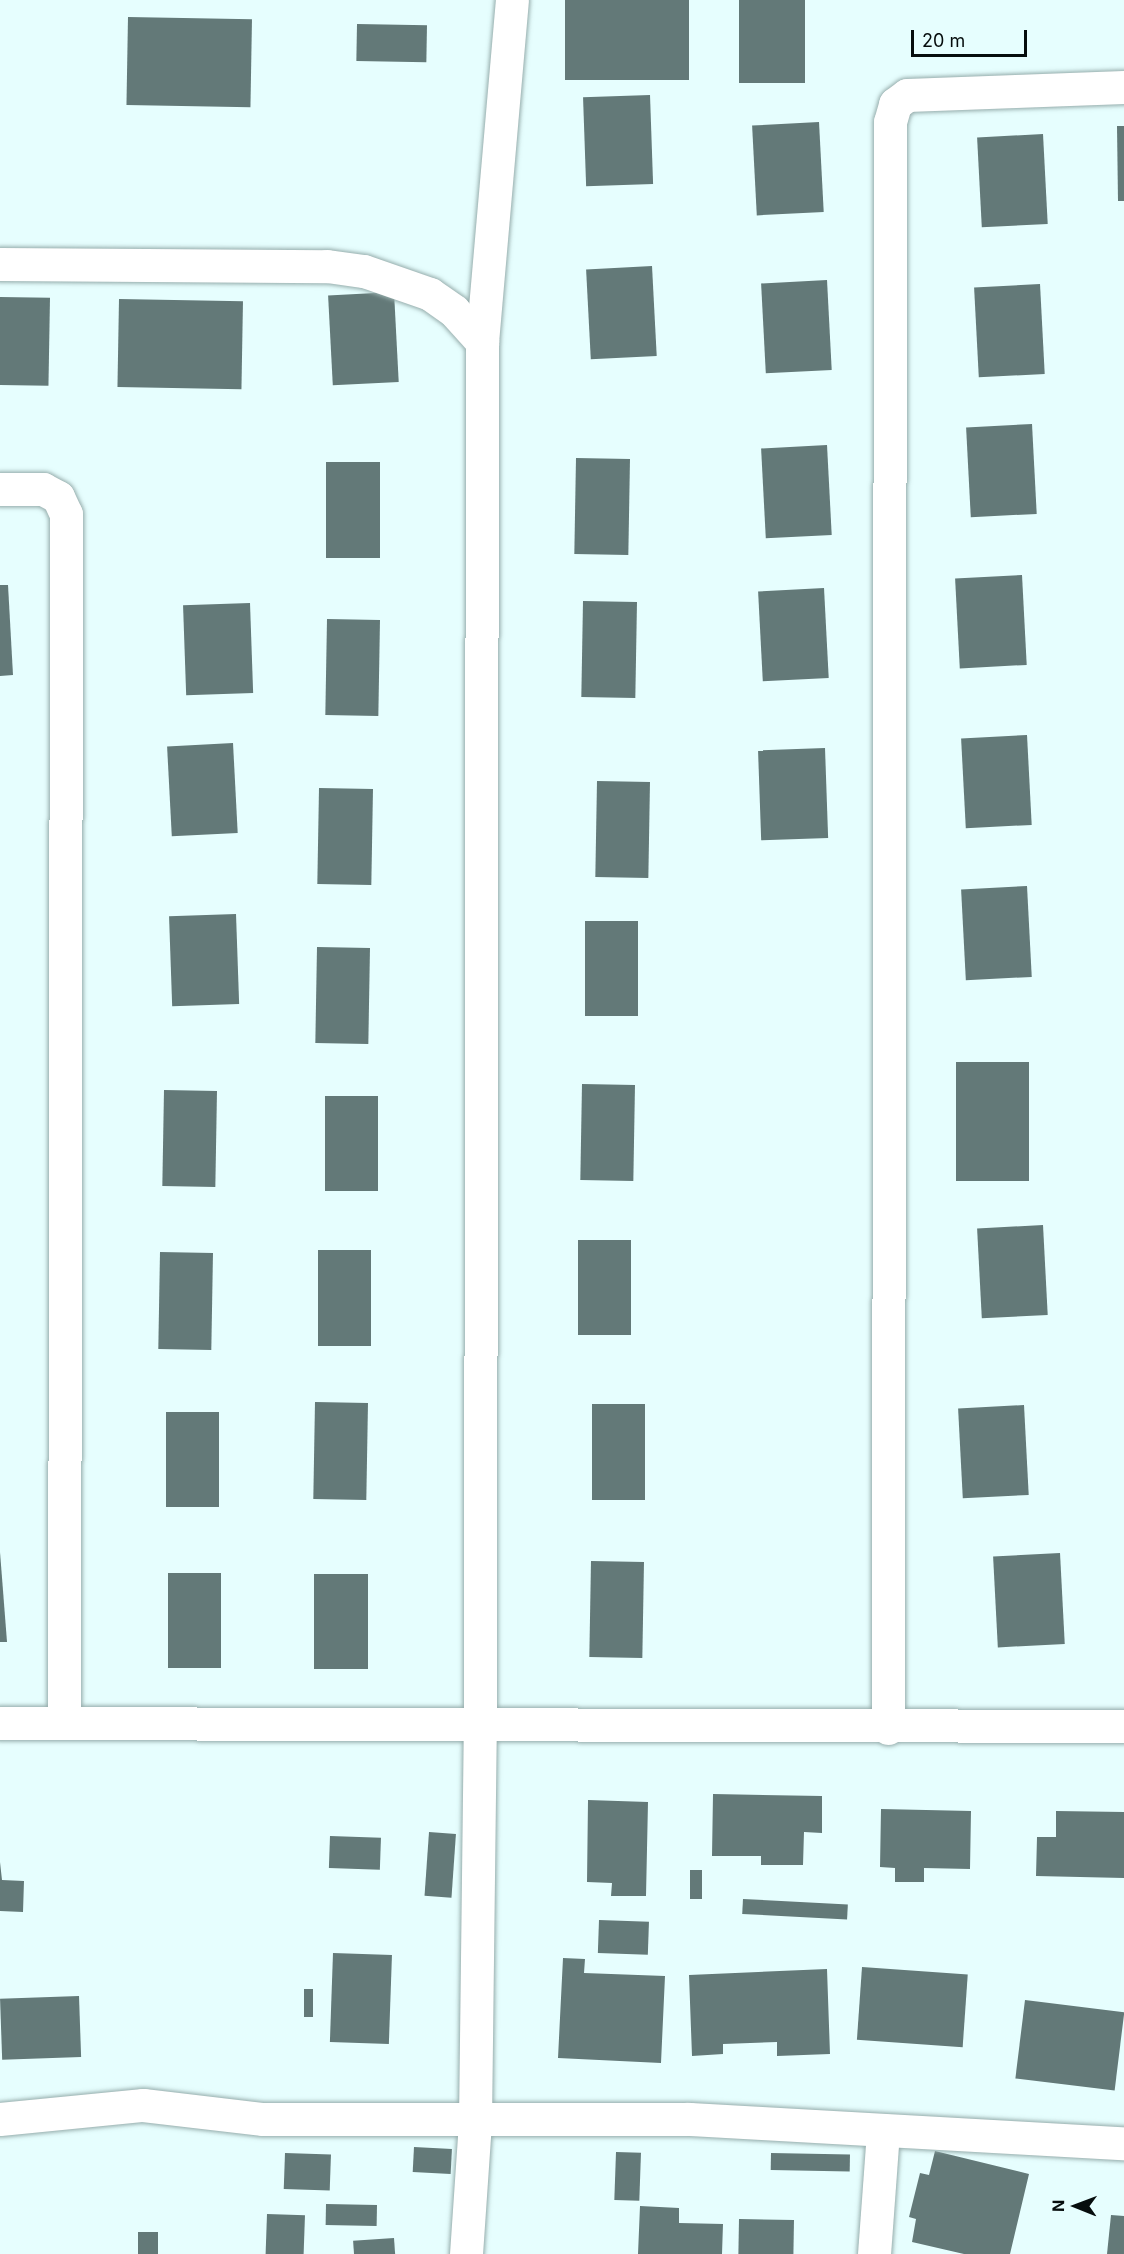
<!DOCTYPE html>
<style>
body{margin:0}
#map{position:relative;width:1124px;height:2254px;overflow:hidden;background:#e6fefe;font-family:Inter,sans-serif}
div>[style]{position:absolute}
.building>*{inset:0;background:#637978;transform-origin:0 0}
.roads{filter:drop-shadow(0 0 2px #96adac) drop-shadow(0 0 2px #96adac)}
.minor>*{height:33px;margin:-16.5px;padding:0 16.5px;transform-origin:16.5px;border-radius:16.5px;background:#fff}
span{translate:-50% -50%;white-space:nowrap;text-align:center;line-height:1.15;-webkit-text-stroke:6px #e6fefe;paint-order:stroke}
.north{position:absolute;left:1046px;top:2176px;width:60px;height:60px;-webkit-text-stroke:4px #e6fefe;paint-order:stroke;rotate:271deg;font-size:16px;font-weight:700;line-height:24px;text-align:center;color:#060d0d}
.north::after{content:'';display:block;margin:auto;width:21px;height:27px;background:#060d0d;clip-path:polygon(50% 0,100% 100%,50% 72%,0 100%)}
.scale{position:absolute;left:911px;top:30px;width:116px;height:27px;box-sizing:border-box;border:3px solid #060d0d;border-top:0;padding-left:8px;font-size:18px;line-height:21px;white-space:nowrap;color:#060d0d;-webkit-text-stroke:4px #e6fefe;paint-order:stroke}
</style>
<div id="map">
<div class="building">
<i style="left:565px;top:0;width:124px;height:80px"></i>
<i style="left:739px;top:0;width:66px;height:83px"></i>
<i style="left:128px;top:17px;width:124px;height:88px;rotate:1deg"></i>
<i style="left:357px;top:24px;width:70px;height:37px;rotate:1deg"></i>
<i style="left:650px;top:95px;width:89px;height:67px;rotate:88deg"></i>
<i style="left:819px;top:122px;width:90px;height:67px;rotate:87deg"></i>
<i style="clip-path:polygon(1117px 126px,1124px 126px,1124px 201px,1118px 201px)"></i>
<i style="left:1043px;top:134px;width:90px;height:66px;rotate:87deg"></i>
<i style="left:652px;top:266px;width:90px;height:66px;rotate:87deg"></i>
<i style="left:827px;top:280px;width:90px;height:66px;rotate:87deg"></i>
<i style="left:1040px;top:284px;width:90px;height:66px;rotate:87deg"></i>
<i style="left:394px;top:292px;width:90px;height:66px;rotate:87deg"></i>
<i style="left:0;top:297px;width:50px;height:88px;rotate:1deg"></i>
<i style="left:119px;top:299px;width:124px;height:88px;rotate:1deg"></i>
<i style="left:1032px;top:424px;width:90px;height:66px;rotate:87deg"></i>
<i style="left:827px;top:445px;width:90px;height:66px;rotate:87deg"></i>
<i style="left:576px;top:458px;width:54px;height:96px;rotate:1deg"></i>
<i style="left:326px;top:462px;width:54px;height:96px"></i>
<i style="left:1022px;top:575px;width:90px;height:67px;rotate:87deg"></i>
<i style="clip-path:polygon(0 585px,8px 585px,13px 675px,0 676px)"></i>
<i style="left:824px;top:588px;width:90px;height:66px;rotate:87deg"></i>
<i style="left:583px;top:601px;width:54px;height:96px;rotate:1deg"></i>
<i style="left:250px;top:603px;width:90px;height:67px;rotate:88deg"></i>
<i style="left:327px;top:619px;width:53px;height:96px;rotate:1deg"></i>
<i style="left:1027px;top:735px;width:90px;height:66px;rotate:87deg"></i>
<i style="left:233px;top:743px;width:90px;height:66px;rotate:87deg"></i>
<i style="left:825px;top:748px;width:90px;height:67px;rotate:88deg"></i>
<i style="left:597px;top:781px;width:53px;height:96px;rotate:1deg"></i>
<i style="left:319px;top:788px;width:54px;height:96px;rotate:1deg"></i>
<i style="left:1027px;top:886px;width:91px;height:66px;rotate:87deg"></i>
<i style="left:236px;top:914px;width:90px;height:67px;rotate:88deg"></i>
<i style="left:585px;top:921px;width:53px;height:95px"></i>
<i style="left:317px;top:947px;width:53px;height:96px;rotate:1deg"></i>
<i style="left:1029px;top:1062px;width:119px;height:73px;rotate:90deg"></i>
<i style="left:582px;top:1084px;width:53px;height:96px;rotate:1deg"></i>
<i style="left:164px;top:1090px;width:53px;height:96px;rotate:1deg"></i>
<i style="left:325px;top:1096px;width:53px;height:95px"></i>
<i style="left:1043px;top:1225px;width:90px;height:66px;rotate:87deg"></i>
<i style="left:578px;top:1240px;width:53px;height:95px"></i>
<i style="left:318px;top:1250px;width:53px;height:96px"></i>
<i style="left:160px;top:1252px;width:53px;height:97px;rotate:1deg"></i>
<i style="left:315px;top:1402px;width:53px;height:97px;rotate:1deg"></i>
<i style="left:592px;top:1404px;width:53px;height:96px"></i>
<i style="left:1024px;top:1405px;width:90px;height:66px;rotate:87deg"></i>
<i style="left:166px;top:1412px;width:53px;height:95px"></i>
<i style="clip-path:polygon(0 1552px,7px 1642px,0 1642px)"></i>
<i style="left:1060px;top:1553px;width:91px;height:67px;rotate:87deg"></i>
<i style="left:591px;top:1561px;width:53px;height:96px;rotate:1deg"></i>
<i style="left:168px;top:1573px;width:53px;height:95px"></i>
<i style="left:314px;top:1574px;width:54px;height:95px"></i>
<i style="clip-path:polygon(713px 1794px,822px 1796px,822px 1833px,804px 1832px,803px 1865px,761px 1865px,761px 1856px,712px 1856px)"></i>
<i style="clip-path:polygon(588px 1800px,648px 1802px,646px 1896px,611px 1896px,612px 1883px,587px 1882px)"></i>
<i style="clip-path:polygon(881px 1809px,971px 1811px,970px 1869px,924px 1868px,924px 1882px,895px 1882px,895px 1868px,880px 1867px)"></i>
<i style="clip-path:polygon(1056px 1811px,1124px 1812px,1124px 1878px,1036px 1876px,1037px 1837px,1056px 1837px)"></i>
<i style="left:429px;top:1832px;width:27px;height:64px;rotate:4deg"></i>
<i style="left:330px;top:1836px;width:51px;height:32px;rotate:2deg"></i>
<i style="clip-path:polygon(0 1862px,2px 1880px,24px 1881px,23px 1912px,0 1911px)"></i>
<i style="left:690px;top:1870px;width:12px;height:29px"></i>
<i style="left:743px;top:1899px;width:105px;height:15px;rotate:3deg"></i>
<i style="left:599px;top:1920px;width:50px;height:33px;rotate:2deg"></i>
<i style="left:333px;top:1953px;width:59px;height:89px;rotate:2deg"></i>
<i style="clip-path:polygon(563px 1958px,585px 1959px,584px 1973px,665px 1976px,661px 2063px,558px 2058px)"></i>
<i style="left:862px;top:1967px;width:106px;height:73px;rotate:4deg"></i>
<i style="clip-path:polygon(827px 1969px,830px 2054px,777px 2056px,777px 2042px,723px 2044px,723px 2054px,692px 2056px,689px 1975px)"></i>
<i style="left:304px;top:1989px;width:9px;height:28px"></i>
<i style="left:79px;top:1996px;width:61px;height:79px;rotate:88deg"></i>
<i style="left:1025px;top:2000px;width:100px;height:79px;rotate:7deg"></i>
<i style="left:414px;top:2147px;width:38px;height:25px;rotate:3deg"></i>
<i style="clip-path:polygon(935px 2151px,1029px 2174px,1010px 2254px,964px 2254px,912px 2242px,916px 2219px,909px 2217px,920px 2173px,929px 2175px)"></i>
<i style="left:616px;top:2152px;width:25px;height:48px;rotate:2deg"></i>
<i style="left:285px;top:2153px;width:46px;height:36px;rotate:2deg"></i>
<i style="left:771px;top:2153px;width:79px;height:17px;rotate:1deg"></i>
<i style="left:326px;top:2204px;width:51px;height:21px;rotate:1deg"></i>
<i style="clip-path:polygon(640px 2206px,679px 2208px,679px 2223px,723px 2224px,722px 2254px,638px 2254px)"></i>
<i style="left:267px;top:2214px;width:38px;height:40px;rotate:2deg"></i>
<i style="clip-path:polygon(1111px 2215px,1124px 2216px,1124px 2254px,1107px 2254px)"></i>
<i style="left:739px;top:2219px;width:55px;height:35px;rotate:1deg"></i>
<i style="left:138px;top:2232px;width:20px;height:22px"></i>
<i style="left:394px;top:2238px;width:16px;height:41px;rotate:86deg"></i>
</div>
<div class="roads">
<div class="minor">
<i style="left:0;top:264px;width:327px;rotate:0.4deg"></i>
<i style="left:327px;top:266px;width:37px;rotate:8deg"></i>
<i style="left:364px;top:271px;width:70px;rotate:19.2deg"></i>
<i style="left:430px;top:294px;width:29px;rotate:35deg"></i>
<i style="left:454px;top:311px;width:42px;rotate:47.9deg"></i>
<i style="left:0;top:489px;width:43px"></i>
<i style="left:43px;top:489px;width:17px;rotate:28deg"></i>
<i style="left:58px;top:497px;width:19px;rotate:65deg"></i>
<i style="left:66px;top:514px;width:1209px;rotate:90.09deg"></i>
<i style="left:0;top:1723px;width:1124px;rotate:0.15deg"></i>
<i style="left:888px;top:1728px;width:1606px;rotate:-89.93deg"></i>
<i style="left:890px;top:122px;width:19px;rotate:-74deg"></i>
<i style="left:895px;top:104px;width:15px;rotate:-37deg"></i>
<i style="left:907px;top:95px;width:217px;rotate:-2.1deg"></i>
<i style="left:0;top:2119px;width:144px;rotate:-5.6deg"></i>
<i style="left:143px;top:2105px;width:121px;rotate:6.7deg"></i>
<i style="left:263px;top:2119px;width:426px"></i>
<i style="left:689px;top:2119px;width:436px;rotate:3.2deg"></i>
<i style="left:466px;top:2254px;width:132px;rotate:-86.1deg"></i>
<i style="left:475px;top:2122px;width:395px;rotate:-89.3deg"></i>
<i style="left:480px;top:1727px;width:1385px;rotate:-89.92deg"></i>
<i style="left:482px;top:342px;width:343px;rotate:-85deg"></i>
<i style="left:874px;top:2254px;width:124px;rotate:-85.8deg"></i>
</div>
</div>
<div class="north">N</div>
<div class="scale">20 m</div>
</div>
